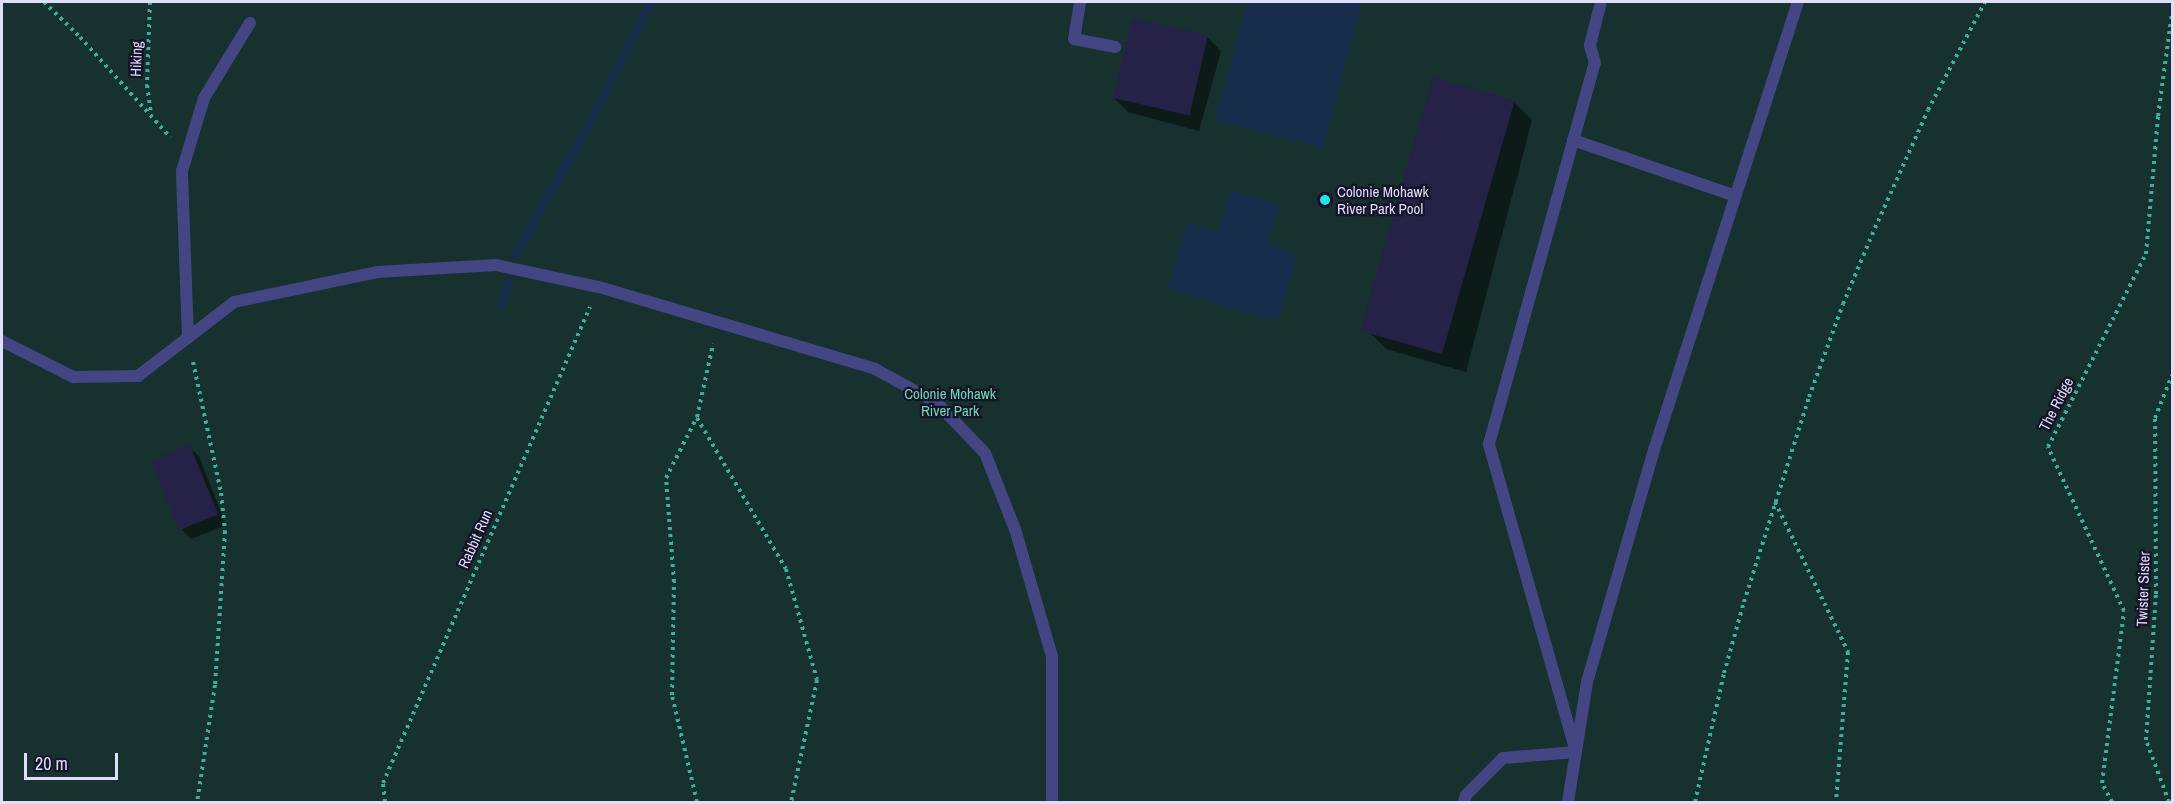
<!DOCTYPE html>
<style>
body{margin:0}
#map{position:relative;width:2174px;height:804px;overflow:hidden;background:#151328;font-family:"Archivo Narrow",sans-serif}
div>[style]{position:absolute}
.green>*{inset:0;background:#17312e;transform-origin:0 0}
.water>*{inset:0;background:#152d4a}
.shadow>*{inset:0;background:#0007}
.stream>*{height:9px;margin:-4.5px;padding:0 4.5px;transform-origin:4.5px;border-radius:4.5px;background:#152d4a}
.building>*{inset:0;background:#252147;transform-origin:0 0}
.path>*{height:4px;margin-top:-2px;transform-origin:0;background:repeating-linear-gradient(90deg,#3daf9e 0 3px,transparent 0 7.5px)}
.lane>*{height:12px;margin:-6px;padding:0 6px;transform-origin:6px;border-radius:6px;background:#434682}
.street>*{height:12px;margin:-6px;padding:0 6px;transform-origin:6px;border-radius:6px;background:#434682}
.dots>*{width:16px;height:16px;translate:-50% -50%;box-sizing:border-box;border:3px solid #151328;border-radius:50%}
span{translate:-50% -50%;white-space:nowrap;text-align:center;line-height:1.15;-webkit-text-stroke:4.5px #151328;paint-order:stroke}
.street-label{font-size:15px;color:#deddfb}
.poi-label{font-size:15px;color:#deddfb}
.left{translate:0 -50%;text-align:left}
.park-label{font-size:15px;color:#6fd5b3}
.frame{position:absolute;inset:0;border:3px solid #deddfb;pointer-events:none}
.scale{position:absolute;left:24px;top:753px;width:94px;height:27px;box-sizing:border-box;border:3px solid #deddfb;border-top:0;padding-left:8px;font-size:18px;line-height:21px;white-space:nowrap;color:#deddfb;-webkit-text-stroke:4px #151328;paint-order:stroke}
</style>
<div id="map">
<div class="green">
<i style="left:2px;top:2px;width:2170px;height:800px"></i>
</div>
<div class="water">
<i style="clip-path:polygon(1247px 2px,1362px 2px,1323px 148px,1215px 120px)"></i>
<i style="clip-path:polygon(1230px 190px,1280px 204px,1268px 244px,1298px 254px,1278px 321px,1167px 289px,1187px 222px,1218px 231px)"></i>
</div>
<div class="shadow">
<i style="clip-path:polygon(1207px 37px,1221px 51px,1199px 131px,1128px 112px,1114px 98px)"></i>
<i style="clip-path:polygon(1434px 79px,1515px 103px,1532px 120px,1466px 372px,1386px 349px,1368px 331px)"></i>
<i style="clip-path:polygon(189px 447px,199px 456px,226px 525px,191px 539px,181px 529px)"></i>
</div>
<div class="stream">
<i style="left:514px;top:255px;width:135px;rotate:-60.2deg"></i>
<i style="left:581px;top:138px;width:153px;rotate:-63.1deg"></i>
<i style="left:502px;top:304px;width:24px;rotate:-75deg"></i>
</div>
<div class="building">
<i style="left:1132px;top:18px;width:78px;height:82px;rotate:13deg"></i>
<i style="left:1433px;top:77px;width:85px;height:264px;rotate:16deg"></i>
<i style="left:190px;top:445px;width:75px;height:42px;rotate:68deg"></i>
</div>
<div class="path">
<i style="left:44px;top:2px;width:50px;rotate:44.2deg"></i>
<i style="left:80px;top:37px;width:135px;rotate:48deg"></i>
<i style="left:150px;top:2px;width:83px;rotate:92.1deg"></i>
<i style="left:147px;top:85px;width:29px;rotate:82deg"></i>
<i style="left:193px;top:362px;width:134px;rotate:77.9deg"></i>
<i style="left:221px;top:493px;width:38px;rotate:84deg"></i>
<i style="left:225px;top:531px;width:154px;rotate:93.7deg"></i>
<i style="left:215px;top:685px;width:118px;rotate:98.7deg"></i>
<i style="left:697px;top:418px;width:175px;rotate:59.5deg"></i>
<i style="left:786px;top:569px;width:115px;rotate:74.4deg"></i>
<i style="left:817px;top:680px;width:125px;rotate:102deg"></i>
<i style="left:1775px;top:502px;width:167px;rotate:64deg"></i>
<i style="left:1848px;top:652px;width:150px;rotate:94.6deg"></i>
<i style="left:385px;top:802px;width:19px;rotate:-96deg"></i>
<i style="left:383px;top:783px;width:519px;rotate:-66.5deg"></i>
<i style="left:697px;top:802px;width:110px;rotate:-103.2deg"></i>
<i style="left:672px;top:695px;width:113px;rotate:-89deg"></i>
<i style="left:674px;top:582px;width:104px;rotate:-94.4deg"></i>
<i style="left:666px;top:478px;width:68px;rotate:-63.1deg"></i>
<i style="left:697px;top:417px;width:75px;rotate:-77.6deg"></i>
<i style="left:1695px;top:802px;width:132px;rotate:-77.3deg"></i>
<i style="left:1724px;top:673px;width:74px;rotate:-74.3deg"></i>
<i style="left:1744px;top:602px;width:215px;rotate:-72.4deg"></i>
<i style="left:1809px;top:397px;width:99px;rotate:-69.9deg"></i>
<i style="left:1843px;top:304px;width:82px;rotate:-67.2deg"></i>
<i style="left:1875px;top:228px;width:129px;rotate:-65.8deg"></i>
<i style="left:1928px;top:110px;width:122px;rotate:-62.2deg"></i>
<i style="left:2112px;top:802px;width:21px;rotate:-118deg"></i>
<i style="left:2102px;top:783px;width:173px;rotate:-82.7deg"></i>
<i style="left:2124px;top:611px;width:181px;rotate:-114.9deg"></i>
<i style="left:2048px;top:447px;width:216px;rotate:-63.1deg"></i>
<i style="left:2146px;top:254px;width:139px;rotate:-85deg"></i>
<i style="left:2158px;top:116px;width:104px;rotate:-82.3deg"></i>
<i style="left:2169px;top:802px;width:66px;rotate:-110.4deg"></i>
<i style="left:2146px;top:740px;width:146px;rotate:-86.1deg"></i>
<i style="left:2156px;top:594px;width:176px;rotate:-90.3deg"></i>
<i style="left:2155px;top:418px;width:46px;rotate:-68.4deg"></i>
</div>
<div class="lane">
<i style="left:1080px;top:2px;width:37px;rotate:99deg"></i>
<i style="left:1074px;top:39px;width:42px;rotate:11deg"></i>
<i style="left:1573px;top:140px;width:172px;rotate:19deg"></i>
<i style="left:188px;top:338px;width:167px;rotate:-92.1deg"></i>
<i style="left:182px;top:171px;width:76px;rotate:-73.2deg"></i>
<i style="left:204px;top:98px;width:88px;rotate:-58.5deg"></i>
<i style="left:2px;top:341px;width:80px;rotate:26.9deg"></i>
<i style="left:73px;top:377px;width:65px;rotate:-0.9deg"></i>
<i style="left:138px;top:376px;width:121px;rotate:-37.6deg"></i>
<i style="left:234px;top:302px;width:146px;rotate:-11.8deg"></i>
<i style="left:377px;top:272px;width:119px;rotate:-3.4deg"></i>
<i style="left:496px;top:265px;width:105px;rotate:12.1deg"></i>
<i style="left:599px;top:287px;width:288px;rotate:16.5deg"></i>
<i style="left:875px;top:369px;width:71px;rotate:28.7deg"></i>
<i style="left:937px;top:403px;width:69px;rotate:46.2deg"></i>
<i style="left:985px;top:453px;width:82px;rotate:68.5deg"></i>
<i style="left:1015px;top:529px;width:132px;rotate:73.8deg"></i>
<i style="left:1052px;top:656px;width:146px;rotate:90deg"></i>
<i style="left:1464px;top:802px;width:7px;rotate:-74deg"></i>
<i style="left:1466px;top:795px;width:52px;rotate:-45deg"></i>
<i style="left:1503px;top:758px;width:73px;rotate:-4.7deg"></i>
<i style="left:1576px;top:752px;width:320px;rotate:-105.8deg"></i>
<i style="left:1489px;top:444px;width:395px;rotate:-74.5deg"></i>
<i style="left:1595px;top:63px;width:19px;rotate:-106deg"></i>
<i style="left:1590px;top:45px;width:44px;rotate:-75.7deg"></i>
</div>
<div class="street">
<i style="left:1568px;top:802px;width:121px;rotate:-81deg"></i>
<i style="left:1587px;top:682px;width:241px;rotate:-73.9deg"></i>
<i style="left:1654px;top:450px;width:471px;rotate:-72.2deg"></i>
</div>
<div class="dots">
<i style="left:1325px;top:200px;background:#1de5e8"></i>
</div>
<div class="street-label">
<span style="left:136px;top:59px;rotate:-88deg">Hiking</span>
<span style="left:2056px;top:404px;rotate:-63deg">The Ridge</span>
<span style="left:475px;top:539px;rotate:-66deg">Rabbit Run</span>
<span style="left:2143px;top:589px;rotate:-88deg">Twister Sister</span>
</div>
<div class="poi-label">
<span class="left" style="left:1337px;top:200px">Colonie Mohawk<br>River Park Pool</span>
</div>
<div class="park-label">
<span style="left:950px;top:402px">Colonie Mohawk<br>River Park</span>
</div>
<div class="frame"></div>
<div class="scale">20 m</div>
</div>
